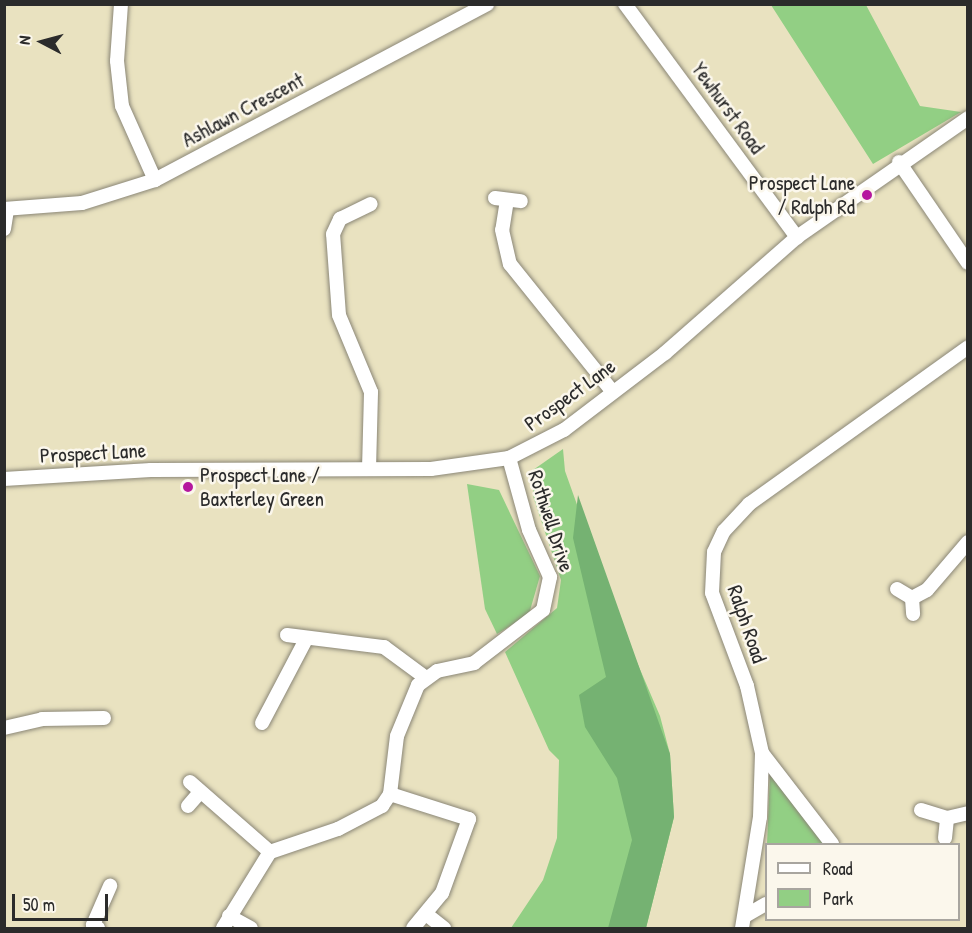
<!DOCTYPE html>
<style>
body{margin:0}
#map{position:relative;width:972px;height:933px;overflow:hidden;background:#e9e2c0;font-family:"Patrick Hand",sans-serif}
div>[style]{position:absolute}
.green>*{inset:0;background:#92cf84}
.forest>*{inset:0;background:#75b272}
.roads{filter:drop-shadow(0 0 2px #8a8676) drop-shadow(0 0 2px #8a8676)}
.minor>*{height:14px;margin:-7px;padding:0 7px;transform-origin:7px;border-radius:7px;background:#fff}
.dots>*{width:16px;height:16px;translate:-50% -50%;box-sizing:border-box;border:3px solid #fbf7ec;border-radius:50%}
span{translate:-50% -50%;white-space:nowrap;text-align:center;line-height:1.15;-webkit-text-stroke:5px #fbf7ec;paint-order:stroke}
.street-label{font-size:21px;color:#2b2b2b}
.poi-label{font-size:21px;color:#2b2b2b}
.right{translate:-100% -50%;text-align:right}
.left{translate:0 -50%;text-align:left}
.frame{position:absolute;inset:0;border:6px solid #2b2b2b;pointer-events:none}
.legend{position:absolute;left:765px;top:843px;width:195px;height:78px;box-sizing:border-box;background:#fbf7ec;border:2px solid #a8a59f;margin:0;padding:8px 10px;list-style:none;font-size:18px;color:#2b2b2b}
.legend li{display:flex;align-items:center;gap:12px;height:30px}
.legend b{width:30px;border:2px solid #a8a59f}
.north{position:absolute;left:12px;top:12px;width:60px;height:60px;-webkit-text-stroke:4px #fbf7ec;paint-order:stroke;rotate:276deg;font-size:16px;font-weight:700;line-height:24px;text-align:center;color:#2b2b2b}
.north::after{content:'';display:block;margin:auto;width:21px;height:27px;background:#2b2b2b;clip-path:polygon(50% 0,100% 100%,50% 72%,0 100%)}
.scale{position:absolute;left:12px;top:894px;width:96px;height:27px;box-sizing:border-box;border:3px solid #2b2b2b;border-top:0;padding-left:8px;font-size:18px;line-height:21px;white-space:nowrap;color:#2b2b2b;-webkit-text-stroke:4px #fbf7ec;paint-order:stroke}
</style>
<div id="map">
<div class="green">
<i style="clip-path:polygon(771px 5px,866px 5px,920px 106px,961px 112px,873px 164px)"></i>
<i style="clip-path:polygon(563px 449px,565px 471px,615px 611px,660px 716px,670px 754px,674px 817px,646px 928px,511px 928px,543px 880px,557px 838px,559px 760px,549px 750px,505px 652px,557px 608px,561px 580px,533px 496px,533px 470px)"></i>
<i style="clip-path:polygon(467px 484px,499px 490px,540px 576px,529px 614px,497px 634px,485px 609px)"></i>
<i style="clip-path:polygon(770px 775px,824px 841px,824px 844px,767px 844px)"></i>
</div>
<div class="forest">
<i style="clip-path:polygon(578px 495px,670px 754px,674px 817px,646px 928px,608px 928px,632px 840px,617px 778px,585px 727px,579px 695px,606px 677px,573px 538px)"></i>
</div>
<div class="roads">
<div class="minor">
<i style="left:121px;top:4px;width:57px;rotate:94deg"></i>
<i style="left:117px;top:61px;width:45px;rotate:83.7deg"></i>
<i style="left:122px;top:106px;width:81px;rotate:66deg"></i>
<i style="left:625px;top:4px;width:290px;rotate:53.6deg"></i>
<i style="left:899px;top:162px;width:122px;rotate:55.7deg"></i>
<i style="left:495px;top:198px;width:26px;rotate:7deg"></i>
<i style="left:507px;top:200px;width:30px;rotate:99deg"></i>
<i style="left:502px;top:230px;width:35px;rotate:77deg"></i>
<i style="left:510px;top:264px;width:163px;rotate:51.2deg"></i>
<i style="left:4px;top:209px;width:78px;rotate:-4.4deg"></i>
<i style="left:82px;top:203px;width:77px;rotate:-17.5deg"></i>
<i style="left:155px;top:180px;width:376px;rotate:-27.9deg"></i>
<i style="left:4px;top:229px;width:20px;rotate:-81deg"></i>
<i style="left:369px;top:469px;width:77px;rotate:-88.5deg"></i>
<i style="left:371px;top:392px;width:83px;rotate:-112.6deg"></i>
<i style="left:339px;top:315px;width:81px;rotate:-94.2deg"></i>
<i style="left:333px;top:234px;width:17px;rotate:-65deg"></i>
<i style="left:340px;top:219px;width:34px;rotate:-26deg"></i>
<i style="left:4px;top:479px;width:147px;rotate:-3.5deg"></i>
<i style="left:151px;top:470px;width:280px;rotate:-0.2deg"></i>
<i style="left:431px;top:469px;width:79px;rotate:-8deg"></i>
<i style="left:509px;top:458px;width:62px;rotate:-27deg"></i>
<i style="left:564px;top:430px;width:127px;rotate:-37.3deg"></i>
<i style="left:665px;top:353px;width:176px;rotate:-41.3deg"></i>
<i style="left:797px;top:237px;width:208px;rotate:-34.8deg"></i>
<i style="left:897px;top:589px;width:17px;rotate:31deg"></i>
<i style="left:912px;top:598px;width:16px;rotate:86deg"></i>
<i style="left:912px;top:598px;width:17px;rotate:-28deg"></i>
<i style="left:927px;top:590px;width:63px;rotate:-49.5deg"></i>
<i style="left:287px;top:635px;width:98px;rotate:7.1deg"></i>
<i style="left:384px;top:647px;width:52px;rotate:36.4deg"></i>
<i style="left:262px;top:723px;width:93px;rotate:-62.3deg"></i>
<i style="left:4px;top:728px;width:39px;rotate:-13deg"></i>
<i style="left:42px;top:719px;width:62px;rotate:-0.9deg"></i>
<i style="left:762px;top:753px;width:115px;rotate:52.4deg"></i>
<i style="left:190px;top:782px;width:106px;rotate:41.2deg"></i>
<i style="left:390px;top:794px;width:83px;rotate:17.6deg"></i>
<i style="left:469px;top:819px;width:79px;rotate:110deg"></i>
<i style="left:442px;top:893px;width:45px;rotate:129.6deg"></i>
<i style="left:188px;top:806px;width:18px;rotate:-49deg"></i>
<i style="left:921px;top:810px;width:27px;rotate:17deg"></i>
<i style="left:947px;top:818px;width:22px;rotate:-13deg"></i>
<i style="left:945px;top:838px;width:20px;rotate:-84deg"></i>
<i style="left:426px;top:914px;width:23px;rotate:38deg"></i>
<i style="left:229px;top:916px;width:25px;rotate:29deg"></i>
<i style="left:745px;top:916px;width:24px;rotate:-30deg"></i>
<i style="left:98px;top:928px;width:6px;rotate:-149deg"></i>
<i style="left:93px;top:925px;width:43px;rotate:-66.4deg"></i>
<i style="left:223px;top:928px;width:89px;rotate:-58.3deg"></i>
<i style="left:270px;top:852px;width:72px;rotate:-18.7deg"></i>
<i style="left:338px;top:829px;width:50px;rotate:-27.6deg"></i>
<i style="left:382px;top:806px;width:14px;rotate:-56deg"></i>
<i style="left:390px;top:794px;width:58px;rotate:-83.1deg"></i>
<i style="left:397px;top:736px;width:55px;rotate:-67.6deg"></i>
<i style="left:418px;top:685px;width:24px;rotate:-36deg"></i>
<i style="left:437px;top:671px;width:38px;rotate:-12deg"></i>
<i style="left:474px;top:663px;width:87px;rotate:-37.5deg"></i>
<i style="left:543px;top:610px;width:34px;rotate:-78deg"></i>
<i style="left:550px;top:577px;width:51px;rotate:-114.1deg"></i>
<i style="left:529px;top:530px;width:75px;rotate:-105.5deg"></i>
<i style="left:742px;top:928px;width:112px;rotate:-80.8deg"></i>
<i style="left:760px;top:817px;width:64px;rotate:-88.2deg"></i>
<i style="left:762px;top:753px;width:69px;rotate:-102.6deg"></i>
<i style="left:747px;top:686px;width:99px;rotate:-110.6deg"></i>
<i style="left:712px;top:593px;width:41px;rotate:-87.2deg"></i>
<i style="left:714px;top:552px;width:23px;rotate:-65deg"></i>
<i style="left:724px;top:531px;width:37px;rotate:-47deg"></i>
<i style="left:749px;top:504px;width:269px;rotate:-35.6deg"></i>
</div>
</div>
<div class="dots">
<i style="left:867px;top:195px;background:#b5179e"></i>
<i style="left:188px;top:487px;background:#b5179e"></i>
</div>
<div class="street-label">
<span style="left:728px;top:108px;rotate:54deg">Yewhurst Road</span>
<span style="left:243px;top:110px;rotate:-28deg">Ashlawn Crescent</span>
<span style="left:570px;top:395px;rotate:-36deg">Prospect Lane</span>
<span style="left:93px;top:453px;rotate:-3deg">Prospect Lane</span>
<span style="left:551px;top:521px;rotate:72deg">Rothwell Drive</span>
<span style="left:747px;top:624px;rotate:71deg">Ralph Road</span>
</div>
<div class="poi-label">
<span class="right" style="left:855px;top:195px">Prospect Lane<br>/ Ralph Rd</span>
<span class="left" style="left:200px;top:487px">Prospect Lane /<br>Baxterley Green</span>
</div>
<div class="frame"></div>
<ul class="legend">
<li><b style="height:8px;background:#fff"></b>Road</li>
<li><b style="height:16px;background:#92cf84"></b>Park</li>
</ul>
<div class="north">N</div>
<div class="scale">50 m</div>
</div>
